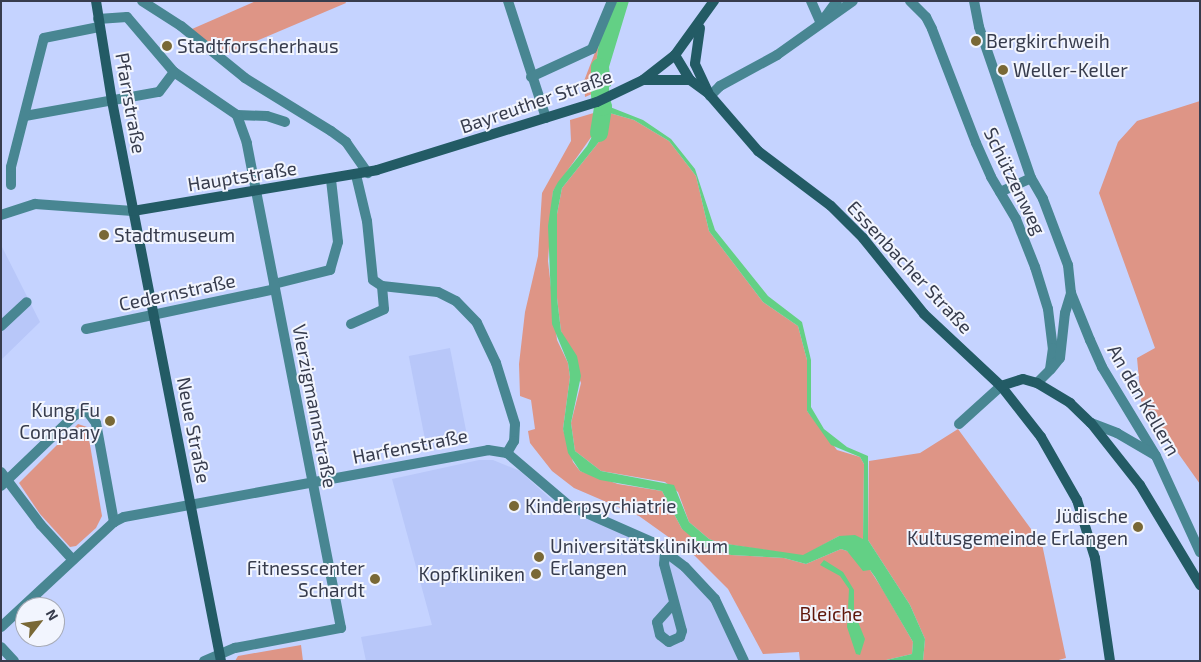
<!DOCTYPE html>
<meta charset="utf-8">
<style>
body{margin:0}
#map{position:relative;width:1201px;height:662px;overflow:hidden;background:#c5d3ff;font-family:"Exo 2",sans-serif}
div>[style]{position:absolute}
.built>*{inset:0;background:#b8c7f9;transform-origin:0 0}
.green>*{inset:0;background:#de9586}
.water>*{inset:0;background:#63d085}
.river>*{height:18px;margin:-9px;padding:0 9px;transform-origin:9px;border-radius:9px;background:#63d085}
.street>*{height:10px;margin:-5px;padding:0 5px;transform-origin:5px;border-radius:5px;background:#488692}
.secondary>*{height:10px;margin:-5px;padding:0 5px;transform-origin:5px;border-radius:5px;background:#235b65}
.dots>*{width:14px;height:14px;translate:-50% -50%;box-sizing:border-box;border:2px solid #f2f5fe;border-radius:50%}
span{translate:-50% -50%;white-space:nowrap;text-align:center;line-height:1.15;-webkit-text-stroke:4px #f2f5fe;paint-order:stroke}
.poi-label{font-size:19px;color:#373c4d}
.left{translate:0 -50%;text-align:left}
.right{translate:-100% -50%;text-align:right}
.street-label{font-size:19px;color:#373c4d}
.park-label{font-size:19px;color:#5f160b}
.frame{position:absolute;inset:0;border:2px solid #373c4d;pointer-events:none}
.north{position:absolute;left:15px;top:597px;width:50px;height:50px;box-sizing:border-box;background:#f2f5fe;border:1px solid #a7abb7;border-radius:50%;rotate:60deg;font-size:14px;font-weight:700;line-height:20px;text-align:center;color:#373c4d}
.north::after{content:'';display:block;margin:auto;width:18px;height:22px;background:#796836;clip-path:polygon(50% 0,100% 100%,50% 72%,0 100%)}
</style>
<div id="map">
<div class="built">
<i style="clip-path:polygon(1px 245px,40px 322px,1px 360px)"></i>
<i style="left:450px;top:348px;width:96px;height:42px;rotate:79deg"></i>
<i style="clip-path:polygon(479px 460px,493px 460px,520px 471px,556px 504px,648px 544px,682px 571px,709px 599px,740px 661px,366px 661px,361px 637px,432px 625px,392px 479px)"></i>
</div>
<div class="green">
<i style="clip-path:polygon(256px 1px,345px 1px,346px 3px,221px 56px,192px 32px,192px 29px)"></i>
<i style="clip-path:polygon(599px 42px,592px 94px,585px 97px,584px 81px)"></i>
<i style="clip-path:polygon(1200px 101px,1200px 484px,1141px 401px,1137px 358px,1155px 348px,1099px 193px,1118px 142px,1137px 121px)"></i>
<i style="clip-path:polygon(597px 112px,594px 133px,553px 191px,548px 261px,557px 340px,568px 363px,570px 377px,563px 429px,573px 462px,580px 471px,618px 484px,662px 491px,682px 529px,731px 555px,784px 558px,806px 564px,841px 549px,847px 551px,870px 570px,883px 590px,913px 642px,912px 654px,882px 661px,800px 661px,799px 652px,763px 654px,728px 589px,695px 556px,639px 516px,574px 488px,552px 471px,530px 443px,528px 431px,535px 429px,531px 400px,520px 396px,519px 364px,525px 312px,538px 256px,542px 193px,571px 141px,570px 120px)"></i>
<i style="clip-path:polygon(606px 112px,634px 120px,669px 141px,696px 176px,709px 231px,763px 302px,798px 326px,807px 360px,807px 411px,837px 450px,860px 457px,864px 464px,863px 539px,839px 536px,803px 556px,720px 543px,709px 539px,689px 522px,678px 492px,665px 482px,601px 471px,575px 451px,571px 423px,581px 383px,561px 331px,557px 298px,557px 214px,562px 188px,598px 143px)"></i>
<i style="clip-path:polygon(78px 424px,87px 427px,102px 516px,96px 528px,76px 546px,70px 547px,40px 514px,19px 483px)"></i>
<i style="clip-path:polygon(958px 429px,1042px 544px,1066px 658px,1055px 661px,923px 661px,925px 639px,910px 605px,868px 540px,869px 461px,920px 453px)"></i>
<i style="clip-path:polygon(301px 645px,303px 661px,235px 661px,238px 656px)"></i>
</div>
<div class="water">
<i style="clip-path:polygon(615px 1px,629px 1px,609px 67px,611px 86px,592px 94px,599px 42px)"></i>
<i style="clip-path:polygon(evenodd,610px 107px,643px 120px,671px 139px,695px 169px,715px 230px,768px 296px,802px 322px,811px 360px,811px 407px,824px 429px,847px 447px,868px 456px,868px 540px,910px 605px,925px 639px,923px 661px,882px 661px,912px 654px,913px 642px,875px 577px,870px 570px,863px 571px,847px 551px,841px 549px,806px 564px,784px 558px,731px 555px,702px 546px,682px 529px,662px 491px,600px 480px,580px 471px,568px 453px,563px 429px,570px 377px,568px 363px,552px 324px,548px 226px,553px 191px,558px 182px,587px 146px,594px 133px,597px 112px,610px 107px,606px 112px,634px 120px,669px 141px,696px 176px,709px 231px,763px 302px,798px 326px,807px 360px,807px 411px,831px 445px,860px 457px,864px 464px,863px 539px,855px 535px,839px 536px,803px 555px,720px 543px,709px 539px,689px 522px,674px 485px,601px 471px,575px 451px,571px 423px,581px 376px,577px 356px,561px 331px,557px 298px,557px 214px,562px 188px,598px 143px,606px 112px)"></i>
<i style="clip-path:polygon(824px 560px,843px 572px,854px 590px,854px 612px,865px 639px,860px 655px,856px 654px,847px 627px,849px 589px,840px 576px,820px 565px)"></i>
</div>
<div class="river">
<i style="left:599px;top:133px;width:26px;rotate:-81deg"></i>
<i style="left:603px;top:107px;width:12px;rotate:-104deg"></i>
<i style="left:600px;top:95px;width:28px;rotate:-90deg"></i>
</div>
<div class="street">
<i style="left:142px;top:1px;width:46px;rotate:32.7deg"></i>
<i style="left:181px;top:26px;width:82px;rotate:39.1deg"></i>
<i style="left:245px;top:78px;width:101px;rotate:31.6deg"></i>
<i style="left:331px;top:131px;width:19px;rotate:36deg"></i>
<i style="left:346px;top:142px;width:38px;rotate:55deg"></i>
<i style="left:508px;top:1px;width:123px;rotate:72deg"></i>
<i style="left:811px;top:1px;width:24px;rotate:66deg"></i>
<i style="left:910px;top:1px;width:23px;rotate:45deg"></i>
<i style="left:926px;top:17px;width:13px;rotate:63deg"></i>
<i style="left:932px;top:29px;width:122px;rotate:68.9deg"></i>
<i style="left:976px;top:143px;width:37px;rotate:66deg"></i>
<i style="left:991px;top:177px;width:49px;rotate:59.2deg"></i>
<i style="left:1016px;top:219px;width:52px;rotate:68.4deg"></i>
<i style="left:1035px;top:267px;width:44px;rotate:72.8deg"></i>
<i style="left:1048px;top:309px;width:39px;rotate:83deg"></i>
<i style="left:1053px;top:348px;width:22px;rotate:98deg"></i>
<i style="left:1050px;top:370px;width:18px;rotate:135deg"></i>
<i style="left:974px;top:1px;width:26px;rotate:79deg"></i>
<i style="left:979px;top:27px;width:160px;rotate:71deg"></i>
<i style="left:1031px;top:178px;width:24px;rotate:60deg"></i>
<i style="left:1043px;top:199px;width:71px;rotate:69.3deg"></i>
<i style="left:1068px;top:265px;width:28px;rotate:84deg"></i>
<i style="left:1071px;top:293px;width:51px;rotate:68deg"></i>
<i style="left:1090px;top:340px;width:30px;rotate:66deg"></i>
<i style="left:1102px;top:367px;width:104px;rotate:58.8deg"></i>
<i style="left:1156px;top:456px;width:106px;rotate:65.4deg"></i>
<i style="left:98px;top:19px;width:29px;rotate:-4deg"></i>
<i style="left:127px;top:17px;width:72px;rotate:49.5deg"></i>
<i style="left:174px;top:72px;width:76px;rotate:34.3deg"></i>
<i style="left:237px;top:115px;width:30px;rotate:2deg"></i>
<i style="left:267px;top:116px;width:19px;rotate:18deg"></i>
<i style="left:823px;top:20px;width:24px;rotate:-54deg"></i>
<i style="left:531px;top:77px;width:67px;rotate:-24.7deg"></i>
<i style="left:592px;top:49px;width:52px;rotate:-67.4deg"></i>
<i style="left:710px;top:96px;width:14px;rotate:-45deg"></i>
<i style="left:720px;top:86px;width:65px;rotate:-28.5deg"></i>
<i style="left:777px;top:55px;width:93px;rotate:-35.4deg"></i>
<i style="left:25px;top:116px;width:136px;rotate:-10.2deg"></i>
<i style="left:159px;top:92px;width:25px;rotate:-53deg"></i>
<i style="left:356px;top:175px;width:47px;rotate:76.6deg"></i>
<i style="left:367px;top:221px;width:59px;rotate:84.2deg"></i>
<i style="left:373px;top:280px;width:11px;rotate:34deg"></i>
<i style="left:382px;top:286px;width:56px;rotate:6.1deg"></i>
<i style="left:438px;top:292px;width:20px;rotate:27deg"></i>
<i style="left:456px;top:301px;width:30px;rotate:46deg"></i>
<i style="left:477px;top:323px;width:44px;rotate:64.6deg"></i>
<i style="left:496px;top:363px;width:64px;rotate:72.7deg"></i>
<i style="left:515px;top:424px;width:17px;rotate:93deg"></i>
<i style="left:514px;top:441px;width:14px;rotate:120deg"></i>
<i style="left:11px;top:185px;width:18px;rotate:-90deg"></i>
<i style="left:11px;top:167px;width:133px;rotate:-75.7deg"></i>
<i style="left:44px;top:38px;width:56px;rotate:-11.3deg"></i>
<i style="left:1000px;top:192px;width:34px;rotate:-24deg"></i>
<i style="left:1px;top:215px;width:36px;rotate:-18deg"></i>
<i style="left:35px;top:204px;width:98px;rotate:4.1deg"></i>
<i style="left:274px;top:284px;width:58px;rotate:-14deg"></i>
<i style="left:330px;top:270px;width:29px;rotate:-74deg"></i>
<i style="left:338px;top:242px;width:62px;rotate:-96.4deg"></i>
<i style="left:351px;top:324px;width:36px;rotate:-24deg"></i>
<i style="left:384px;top:309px;width:23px;rotate:-95deg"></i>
<i style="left:1px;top:326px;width:35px;rotate:-43deg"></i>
<i style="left:86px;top:329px;width:193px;rotate:-11.9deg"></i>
<i style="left:1051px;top:369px;width:14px;rotate:-51deg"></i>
<i style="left:1060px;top:358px;width:45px;rotate:-83.7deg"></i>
<i style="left:1065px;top:313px;width:21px;rotate:-73deg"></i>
<i style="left:1091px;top:423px;width:28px;rotate:21deg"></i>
<i style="left:1117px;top:433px;width:44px;rotate:30.1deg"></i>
<i style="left:959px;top:424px;width:57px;rotate:-42.1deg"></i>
<i style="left:1px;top:472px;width:66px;rotate:53deg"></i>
<i style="left:41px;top:525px;width:47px;rotate:47.6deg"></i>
<i style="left:1px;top:486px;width:103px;rotate:-43.8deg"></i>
<i style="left:75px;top:415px;width:13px;rotate:-18deg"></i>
<i style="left:87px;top:411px;width:15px;rotate:53deg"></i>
<i style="left:96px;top:423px;width:101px;rotate:79.7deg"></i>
<i style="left:665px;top:551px;width:13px;rotate:94deg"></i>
<i style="left:664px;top:564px;width:69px;rotate:75deg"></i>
<i style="left:682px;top:631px;width:6px;rotate:108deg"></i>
<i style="left:680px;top:637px;width:12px;rotate:156deg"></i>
<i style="left:669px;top:642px;width:11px;rotate:-142deg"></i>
<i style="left:660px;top:635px;width:13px;rotate:-103deg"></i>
<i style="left:657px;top:622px;width:24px;rotate:-48deg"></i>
<i style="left:1px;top:627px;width:154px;rotate:-42.9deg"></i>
<i style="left:114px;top:522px;width:11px;rotate:-27deg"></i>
<i style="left:124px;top:517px;width:370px;rotate:-10.4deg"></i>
<i style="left:488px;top:450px;width:19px;rotate:9deg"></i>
<i style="left:507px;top:453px;width:80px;rotate:40.4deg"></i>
<i style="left:568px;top:505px;width:92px;rotate:23.8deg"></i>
<i style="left:652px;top:542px;width:41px;rotate:37.1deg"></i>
<i style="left:685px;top:567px;width:44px;rotate:46.8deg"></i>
<i style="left:715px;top:599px;width:68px;rotate:64.9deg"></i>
<i style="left:1px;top:647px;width:19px;rotate:47deg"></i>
<i style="left:204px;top:661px;width:34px;rotate:-23deg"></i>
<i style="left:235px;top:648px;width:108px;rotate:-10.7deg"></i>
<i style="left:341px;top:628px;width:494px;rotate:-101deg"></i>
<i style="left:247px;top:143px;width:30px;rotate:-110deg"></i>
</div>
<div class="secondary">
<i style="left:96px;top:1px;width:101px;rotate:80.9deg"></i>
<i style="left:112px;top:101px;width:571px;rotate:78.99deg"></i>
<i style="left:700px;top:28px;width:36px;rotate:98deg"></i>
<i style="left:695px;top:64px;width:31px;rotate:65deg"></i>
<i style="left:675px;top:55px;width:29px;rotate:59deg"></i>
<i style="left:690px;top:80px;width:22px;rotate:36deg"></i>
<i style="left:708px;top:93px;width:77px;rotate:49.2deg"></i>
<i style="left:758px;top:151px;width:91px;rotate:37deg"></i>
<i style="left:831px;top:206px;width:45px;rotate:45deg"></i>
<i style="left:863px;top:238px;width:97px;rotate:51.2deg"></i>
<i style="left:924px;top:314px;width:105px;rotate:43.1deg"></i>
<i style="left:1001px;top:386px;width:65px;rotate:51.9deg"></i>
<i style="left:1041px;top:437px;width:73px;rotate:60.3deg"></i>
<i style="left:1077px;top:500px;width:61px;rotate:72.8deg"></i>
<i style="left:1095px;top:558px;width:104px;rotate:81.7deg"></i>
<i style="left:644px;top:80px;width:46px"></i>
<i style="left:133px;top:211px;width:247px;rotate:-9.5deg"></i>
<i style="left:377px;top:170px;width:230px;rotate:-17.2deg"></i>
<i style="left:597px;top:102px;width:51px;rotate:-25.6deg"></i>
<i style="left:643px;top:80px;width:41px;rotate:-38deg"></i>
<i style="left:675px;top:55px;width:67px;rotate:-54.2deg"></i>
<i style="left:1001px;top:386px;width:23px;rotate:-18deg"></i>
<i style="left:1023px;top:379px;width:15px;rotate:16deg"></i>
<i style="left:1037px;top:383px;width:39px;rotate:31deg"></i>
<i style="left:1070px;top:403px;width:29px;rotate:44deg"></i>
<i style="left:1091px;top:423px;width:79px;rotate:51.7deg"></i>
<i style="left:1140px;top:485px;width:117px;rotate:59deg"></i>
</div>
<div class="dots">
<i style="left:976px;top:41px;background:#796836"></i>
<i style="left:167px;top:46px;background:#796836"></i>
<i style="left:1003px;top:70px;background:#796836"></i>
<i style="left:104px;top:235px;background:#796836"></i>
<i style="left:110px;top:421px;background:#796836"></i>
<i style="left:514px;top:506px;background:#796836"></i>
<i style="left:1138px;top:527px;background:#796836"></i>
<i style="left:539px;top:557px;background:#796836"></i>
<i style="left:536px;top:574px;background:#796836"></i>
<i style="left:375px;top:579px;background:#796836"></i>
</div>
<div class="poi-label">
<span class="left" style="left:986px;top:41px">Bergkirchweih</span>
<span class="left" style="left:177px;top:46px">Stadtforscherhaus</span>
<span class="left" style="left:1013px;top:70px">Weller-Keller</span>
<span class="left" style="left:114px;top:235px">Stadtmuseum</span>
<span class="right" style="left:100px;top:421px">Kung Fu<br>Company</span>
<span class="left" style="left:525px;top:506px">Kinderpsychiatrie</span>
<span class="right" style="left:1128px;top:527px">Jüdische<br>Kultusgemeinde Erlangen</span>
<span class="left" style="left:550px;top:557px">Universitätsklinikum<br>Erlangen</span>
<span class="right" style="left:365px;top:579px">Fitnesscenter<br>Schardt</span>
<span class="right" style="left:525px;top:574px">Kopfkliniken</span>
</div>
<div class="street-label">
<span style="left:536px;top:101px;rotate:-19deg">Bayreuther Straße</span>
<span style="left:131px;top:103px;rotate:80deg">Pfarrstraße</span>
<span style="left:242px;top:176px;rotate:-9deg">Hauptstraße</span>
<span style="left:1015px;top:181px;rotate:64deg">Schützenweg</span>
<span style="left:910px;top:267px;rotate:47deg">Essenbacher Straße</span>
<span style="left:177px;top:292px;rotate:-12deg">Cedernstraße</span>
<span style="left:1144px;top:400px;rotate:60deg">An den Kellern</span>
<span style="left:315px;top:406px;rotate:79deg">Vierzigmannstraße</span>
<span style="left:194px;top:430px;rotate:79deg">Neue Straße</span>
<span style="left:410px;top:446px;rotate:-11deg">Harfenstraße</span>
</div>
<div class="park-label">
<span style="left:831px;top:614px">Bleiche</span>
</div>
<div class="frame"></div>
<div class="north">N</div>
</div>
